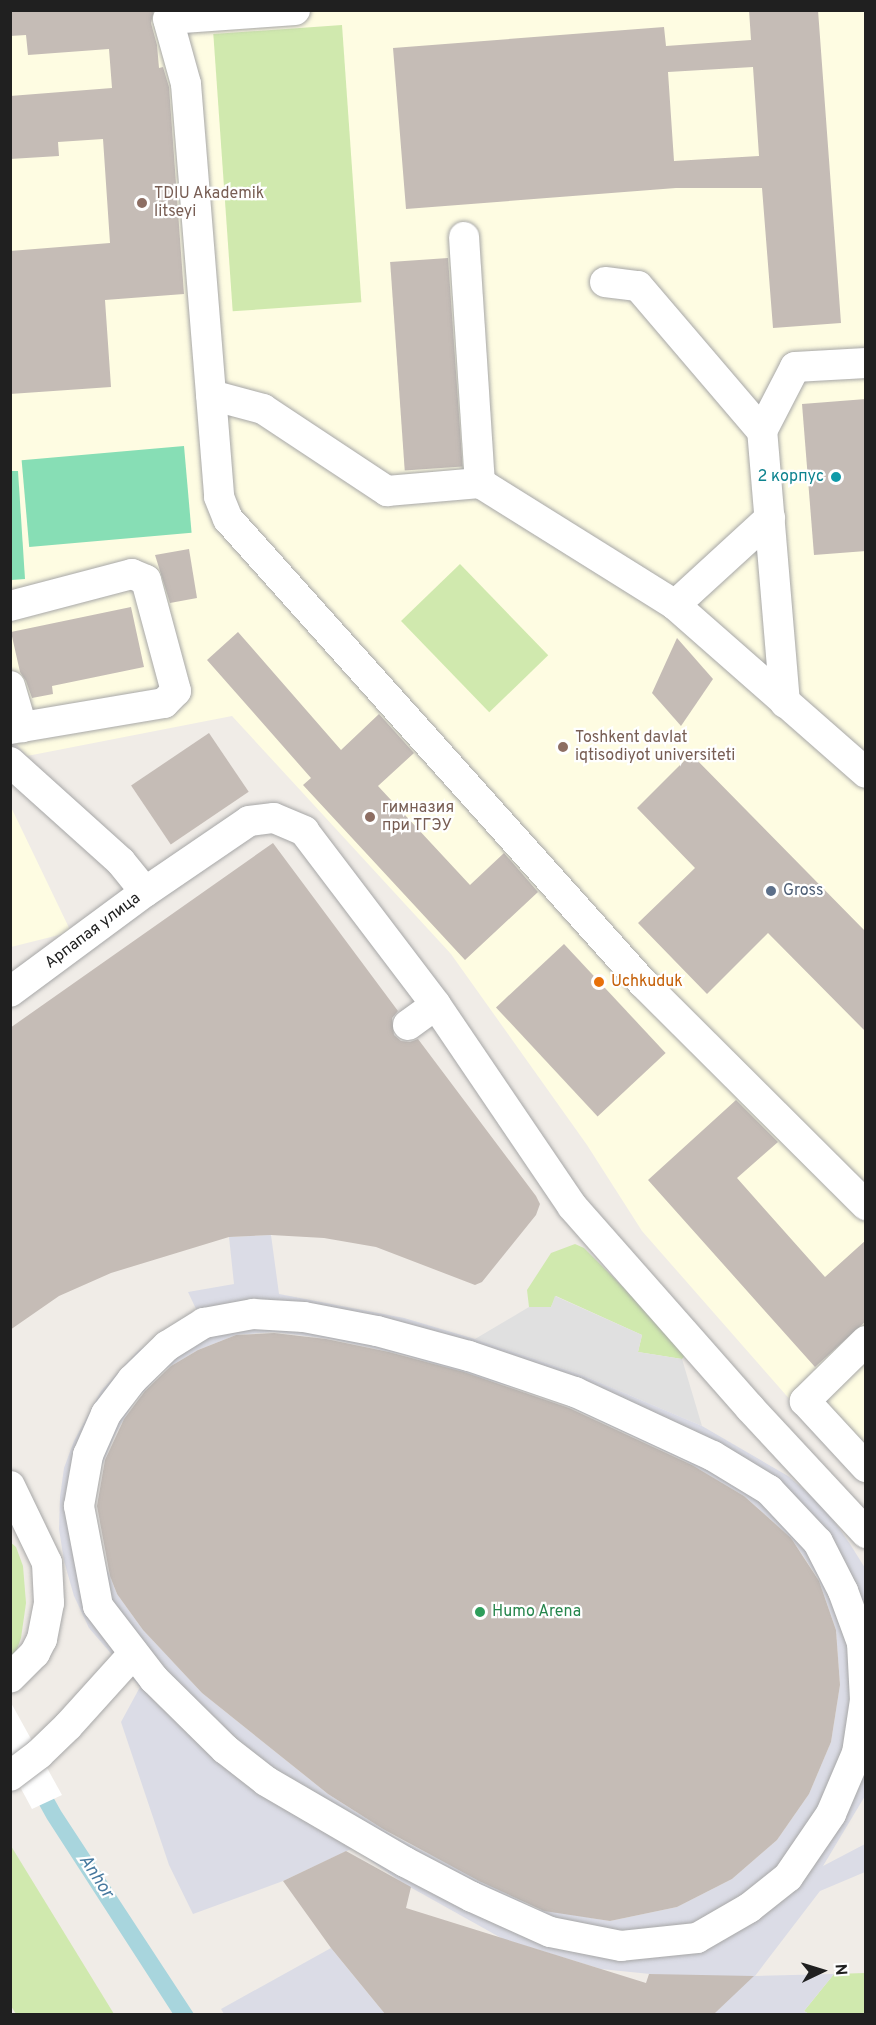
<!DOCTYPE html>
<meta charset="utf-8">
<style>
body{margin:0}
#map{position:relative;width:876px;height:2025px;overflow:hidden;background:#f0ece7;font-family:Overpass,sans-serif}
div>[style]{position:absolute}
.education>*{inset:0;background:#fefce2}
.grass>*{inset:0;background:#d0e9ae;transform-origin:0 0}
.pitch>*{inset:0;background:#87deb5;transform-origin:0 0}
.parking>*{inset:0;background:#e0e0e0}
.plaza>*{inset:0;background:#dbdce6}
.water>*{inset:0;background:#a8d5dd}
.pier>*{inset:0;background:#fff}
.building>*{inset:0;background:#c5bcb6;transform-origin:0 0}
.roads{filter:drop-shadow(0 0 2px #a7a7a7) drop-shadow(0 0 2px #a7a7a7)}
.minor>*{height:30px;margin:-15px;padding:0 15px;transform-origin:15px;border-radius:15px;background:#fff}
.dots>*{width:16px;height:16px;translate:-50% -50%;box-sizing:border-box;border:3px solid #fff;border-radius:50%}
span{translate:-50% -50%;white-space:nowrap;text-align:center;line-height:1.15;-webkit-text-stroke:4.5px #fff;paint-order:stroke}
.education-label{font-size:16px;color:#785e54}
.left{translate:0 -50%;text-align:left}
.culture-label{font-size:16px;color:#0d838f}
.right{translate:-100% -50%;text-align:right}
.service-label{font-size:16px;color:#4e5e75}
.street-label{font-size:16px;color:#202020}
.food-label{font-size:16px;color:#c56008}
.leisure-label{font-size:16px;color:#27864d}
.water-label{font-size:18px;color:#47799f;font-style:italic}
.frame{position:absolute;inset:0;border:12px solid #202020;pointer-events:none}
.north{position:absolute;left:792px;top:1941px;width:60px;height:60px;-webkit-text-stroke:4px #fff;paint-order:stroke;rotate:86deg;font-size:16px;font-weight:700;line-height:24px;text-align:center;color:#202020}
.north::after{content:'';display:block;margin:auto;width:21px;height:27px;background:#202020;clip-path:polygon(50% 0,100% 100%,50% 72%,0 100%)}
</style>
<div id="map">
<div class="education">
<i style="clip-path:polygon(10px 11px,865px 11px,865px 1485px,642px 1231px,587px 1145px,451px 954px,232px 716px,27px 756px,11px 738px)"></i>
<i style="clip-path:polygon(10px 805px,71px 932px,11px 947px,10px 947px)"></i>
</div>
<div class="grass">
<i style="left:342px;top:25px;width:278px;height:129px;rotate:86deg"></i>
<i style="left:460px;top:564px;width:127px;height:82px;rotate:46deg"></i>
<i style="clip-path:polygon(575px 1244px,584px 1248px,688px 1352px,682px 1359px,638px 1352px,642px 1335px,556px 1296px,551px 1307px,529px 1307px,527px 1290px,551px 1253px)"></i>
<i style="clip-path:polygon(10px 1542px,16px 1547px,23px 1566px,26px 1603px,21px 1638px,15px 1655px,10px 1657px)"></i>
<i style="clip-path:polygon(10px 1846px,11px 1846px,114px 2014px,16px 2014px,11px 2006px)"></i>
<i style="clip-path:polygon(865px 1973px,865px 2014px,809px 2014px,804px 2011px,834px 1974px)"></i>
</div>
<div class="pitch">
<i style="left:184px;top:446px;width:87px;height:163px;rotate:85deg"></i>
<i style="clip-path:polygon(11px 471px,18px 471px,25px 579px,11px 580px)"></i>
</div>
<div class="parking">
<i style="clip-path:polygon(555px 1296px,642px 1335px,638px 1352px,682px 1359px,702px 1426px,582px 1375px,475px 1339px,529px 1307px,551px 1307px)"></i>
</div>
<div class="plaza">
<i style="clip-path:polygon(evenodd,271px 1235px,279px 1294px,404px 1318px,475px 1339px,582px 1375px,702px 1426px,788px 1476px,825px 1508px,850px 1544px,865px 1568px,865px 1796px,823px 1866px,865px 1844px,865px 1872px,820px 1891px,755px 1976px,834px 1974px,804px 2011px,809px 2014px,714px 2014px,753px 1976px,670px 1976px,601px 1969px,503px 1939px,401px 1882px,353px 1848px,283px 1881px,193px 1914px,169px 1865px,121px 1722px,140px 1687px,89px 1628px,74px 1596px,64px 1561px,59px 1529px,60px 1497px,64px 1468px,74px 1441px,101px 1391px,138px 1351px,197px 1311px,188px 1292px,234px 1284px,229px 1237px,271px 1235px,274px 1332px,330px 1339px,403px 1355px,555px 1400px,685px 1461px,744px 1496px,791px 1538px,818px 1578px,836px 1630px,840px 1685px,831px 1742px,809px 1794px,777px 1840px,732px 1879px,677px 1907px,610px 1921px,537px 1909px,394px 1836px,328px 1794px,202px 1693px,143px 1630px,117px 1594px,100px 1551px,93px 1506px,100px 1470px,116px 1433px,134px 1402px,164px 1370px,198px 1350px,236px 1335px,274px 1332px)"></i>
<i style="clip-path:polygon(331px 1948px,385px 2014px,224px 2014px,221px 2009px)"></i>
</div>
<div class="water">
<i style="clip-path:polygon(10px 1720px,61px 1811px,194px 2014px,173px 2014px,47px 1819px,11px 1754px)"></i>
</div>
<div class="pier">
<i style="clip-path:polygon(10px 1701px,62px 1795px,32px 1809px,11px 1770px)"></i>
</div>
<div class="building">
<i style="clip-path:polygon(10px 10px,154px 10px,151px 23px,157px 45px,159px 68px,163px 67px,169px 87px,184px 294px,105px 300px,111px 387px,10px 394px,10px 251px,110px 243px,103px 139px,58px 142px,59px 156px,10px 159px,10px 96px,112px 88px,109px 49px,28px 55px,26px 35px,10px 36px)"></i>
<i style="clip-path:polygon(evenodd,749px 10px,818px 10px,841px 323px,773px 328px,762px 188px,676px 188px,406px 209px,393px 48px,664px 27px,666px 46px,751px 40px,749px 10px,753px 67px,759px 156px,674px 161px,668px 72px,753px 67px)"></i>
<i style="left:448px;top:258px;width:209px;height:58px;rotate:86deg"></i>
<i style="clip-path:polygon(866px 399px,866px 551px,814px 555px,802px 404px)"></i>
<i style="clip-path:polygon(189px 549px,197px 598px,170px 603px,155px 555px)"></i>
<i style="clip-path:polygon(131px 607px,144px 667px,52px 686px,53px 694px,32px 698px,26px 681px,20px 672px,11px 632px)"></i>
<i style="clip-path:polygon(238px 632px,341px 750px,379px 714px,414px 753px,378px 786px,470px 885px,504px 853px,538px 892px,465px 960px,303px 785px,311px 778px,207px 660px)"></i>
<i style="clip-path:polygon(677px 638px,713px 679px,681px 726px,652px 693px)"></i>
<i style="left:209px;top:733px;width:71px;height:94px;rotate:56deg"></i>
<i style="clip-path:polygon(691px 754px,866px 932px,866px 1032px,768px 933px,707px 994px,638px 923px,695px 868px,637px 808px)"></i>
<i style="clip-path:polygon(273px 843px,398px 1011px,392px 1018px,394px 1035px,401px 1041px,410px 1042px,418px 1039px,536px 1196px,540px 1204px,536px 1215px,482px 1282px,475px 1285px,376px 1247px,324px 1238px,271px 1235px,229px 1237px,111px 1273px,59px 1296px,10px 1330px,10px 1028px)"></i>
<i style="left:564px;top:944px;width:149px;height:93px;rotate:47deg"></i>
<i style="clip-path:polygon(736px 1100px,778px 1142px,737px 1178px,825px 1277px,866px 1240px,866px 1321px,815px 1367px,648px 1180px)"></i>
<i style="clip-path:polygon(274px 1333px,326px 1339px,389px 1352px,464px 1372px,569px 1408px,692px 1465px,744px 1496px,791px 1538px,819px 1581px,836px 1630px,840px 1685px,831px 1742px,809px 1794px,777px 1840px,732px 1879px,677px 1907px,610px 1921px,544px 1911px,479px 1881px,383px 1829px,328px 1794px,202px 1693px,143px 1630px,117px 1594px,110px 1576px,97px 1506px,105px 1460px,124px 1419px,145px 1391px,171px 1366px,198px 1350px,236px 1335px)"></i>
<i style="clip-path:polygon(346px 1851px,411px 1887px,406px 1908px,646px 1983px,649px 1974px,754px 1976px,714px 2014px,385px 2014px,331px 1948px,283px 1881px)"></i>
</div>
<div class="roads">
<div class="minor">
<i style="left:295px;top:10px;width:127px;rotate:175.9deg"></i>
<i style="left:168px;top:19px;width:67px;rotate:74.5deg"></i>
<i style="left:186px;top:84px;width:414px;rotate:85.4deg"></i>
<i style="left:219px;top:497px;width:24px;rotate:68deg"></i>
<i style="left:228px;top:519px;width:623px;rotate:48.19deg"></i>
<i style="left:643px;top:983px;width:315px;rotate:44.9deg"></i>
<i style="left:464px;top:237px;width:247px;rotate:86.3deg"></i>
<i style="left:605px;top:282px;width:33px;rotate:7deg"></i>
<i style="left:638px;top:286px;width:191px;rotate:49.5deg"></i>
<i style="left:211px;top:395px;width:54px;rotate:15.1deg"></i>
<i style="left:263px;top:409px;width:149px;rotate:33.5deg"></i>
<i style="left:387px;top:491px;width:93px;rotate:-4.9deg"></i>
<i style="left:480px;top:483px;width:230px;rotate:32deg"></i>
<i style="left:675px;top:605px;width:254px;rotate:41.3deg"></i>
<i style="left:675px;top:605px;width:129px;rotate:-42.5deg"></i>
<i style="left:10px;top:606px;width:126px;rotate:-14.7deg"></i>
<i style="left:132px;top:574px;width:15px;rotate:23deg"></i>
<i style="left:146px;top:580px;width:115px;rotate:74.9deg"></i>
<i style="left:176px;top:691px;width:17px;rotate:135deg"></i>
<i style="left:164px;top:703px;width:156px;rotate:170.4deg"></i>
<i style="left:10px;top:686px;width:43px;rotate:73.7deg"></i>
<i style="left:785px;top:703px;width:273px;rotate:-94.8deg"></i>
<i style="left:762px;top:431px;width:72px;rotate:-62.7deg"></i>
<i style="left:795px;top:367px;width:71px;rotate:-3.2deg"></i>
<i style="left:10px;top:762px;width:149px;rotate:42deg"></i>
<i style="left:121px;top:862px;width:38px;rotate:51deg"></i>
<i style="left:145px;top:892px;width:168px;rotate:143.5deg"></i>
<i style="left:145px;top:892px;width:126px;rotate:-34.3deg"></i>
<i style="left:249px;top:821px;width:25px;rotate:-7deg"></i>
<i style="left:274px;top:818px;width:33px;rotate:23deg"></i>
<i style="left:304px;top:831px;width:218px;rotate:52.8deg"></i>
<i style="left:408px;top:1025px;width:34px;rotate:-36deg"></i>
<i style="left:436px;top:1005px;width:243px;rotate:55.9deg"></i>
<i style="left:572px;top:1206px;width:269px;rotate:48.6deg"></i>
<i style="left:750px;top:1408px;width:171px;rotate:47.1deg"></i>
<i style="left:253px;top:1314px;width:51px;rotate:3.4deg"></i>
<i style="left:304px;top:1317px;width:74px;rotate:10.9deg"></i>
<i style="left:377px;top:1331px;width:95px;rotate:15.2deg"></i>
<i style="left:469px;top:1356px;width:112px;rotate:18.8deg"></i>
<i style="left:575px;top:1392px;width:152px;rotate:24.9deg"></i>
<i style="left:713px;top:1456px;width:66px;rotate:31.3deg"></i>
<i style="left:769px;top:1490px;width:71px;rotate:46.7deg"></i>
<i style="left:818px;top:1542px;width:55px;rotate:63deg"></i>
<i style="left:843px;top:1591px;width:55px;rotate:69.9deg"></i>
<i style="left:862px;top:1643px;width:57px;rotate:87deg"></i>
<i style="left:865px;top:1700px;width:54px;rotate:98.6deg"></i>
<i style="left:857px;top:1753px;width:66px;rotate:113.1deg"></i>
<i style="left:831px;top:1814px;width:76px;rotate:124.3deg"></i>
<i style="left:788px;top:1877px;width:50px;rotate:141.5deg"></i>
<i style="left:749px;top:1908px;width:60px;rotate:150deg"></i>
<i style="left:697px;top:1938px;width:76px;rotate:174deg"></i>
<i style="left:621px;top:1946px;width:72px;rotate:-168.8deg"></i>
<i style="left:550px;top:1932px;width:85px;rotate:-155.8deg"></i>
<i style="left:472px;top:1897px;width:76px;rotate:-152.4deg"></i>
<i style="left:405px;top:1862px;width:161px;rotate:-149.8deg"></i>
<i style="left:266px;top:1781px;width:52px;rotate:-142deg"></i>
<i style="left:225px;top:1749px;width:100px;rotate:-135.4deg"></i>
<i style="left:154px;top:1679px;width:92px;rotate:-127.5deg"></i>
<i style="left:98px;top:1606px;width:102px;rotate:-100.8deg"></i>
<i style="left:79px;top:1506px;width:52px;rotate:-80deg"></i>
<i style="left:88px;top:1455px;width:45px;rotate:-66.3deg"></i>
<i style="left:106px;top:1414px;width:43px;rotate:-52.6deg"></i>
<i style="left:132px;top:1380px;width:49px;rotate:-44.2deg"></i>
<i style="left:167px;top:1346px;width:44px;rotate:-31.9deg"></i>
<i style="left:204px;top:1323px;width:50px;rotate:-10.4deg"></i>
<i style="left:866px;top:1341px;width:86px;rotate:135.5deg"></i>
<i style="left:805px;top:1401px;width:90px;rotate:47.3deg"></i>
<i style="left:10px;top:1486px;width:85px;rotate:64.3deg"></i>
<i style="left:47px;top:1563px;width:40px;rotate:87.1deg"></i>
<i style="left:49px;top:1603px;width:37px;rotate:101deg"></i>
<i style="left:42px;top:1639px;width:16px;rotate:117deg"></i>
<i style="left:35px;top:1653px;width:35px;rotate:135deg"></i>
<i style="left:10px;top:1776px;width:36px;rotate:-37deg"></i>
<i style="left:39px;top:1754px;width:40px;rotate:-44deg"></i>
<i style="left:68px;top:1726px;width:98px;rotate:-47.9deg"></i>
</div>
</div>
<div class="dots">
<i style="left:142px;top:203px;background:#8d6e63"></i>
<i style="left:836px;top:477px;background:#0f9aa8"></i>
<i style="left:563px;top:747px;background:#8d6e63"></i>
<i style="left:370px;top:817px;background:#8d6e63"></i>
<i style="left:771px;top:891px;background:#5c6f8a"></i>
<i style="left:599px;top:982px;background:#e8710a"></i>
<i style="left:480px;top:1612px;background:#2e9e5b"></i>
</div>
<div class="education-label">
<span class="left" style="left:154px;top:203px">TDIU Akademik<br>litseyi</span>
<span class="left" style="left:575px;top:747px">Toshkent davlat<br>iqtisodiyot universiteti</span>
<span class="left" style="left:382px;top:817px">гимназия<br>при ТГЭУ</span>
</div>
<div class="culture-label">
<span class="right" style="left:824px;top:477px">2 корпус</span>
</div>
<div class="service-label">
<span class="left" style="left:783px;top:891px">Gross</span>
</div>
<div class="street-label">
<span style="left:93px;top:931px;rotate:-37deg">Арпапая улица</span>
</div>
<div class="food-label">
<span class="left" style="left:611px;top:982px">Uchkuduk</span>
</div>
<div class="leisure-label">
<span class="left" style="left:492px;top:1612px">Humo Arena</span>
</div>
<div class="water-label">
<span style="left:95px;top:1877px;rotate:57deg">Anhor</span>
</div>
<div class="frame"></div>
<div class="north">N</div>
</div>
